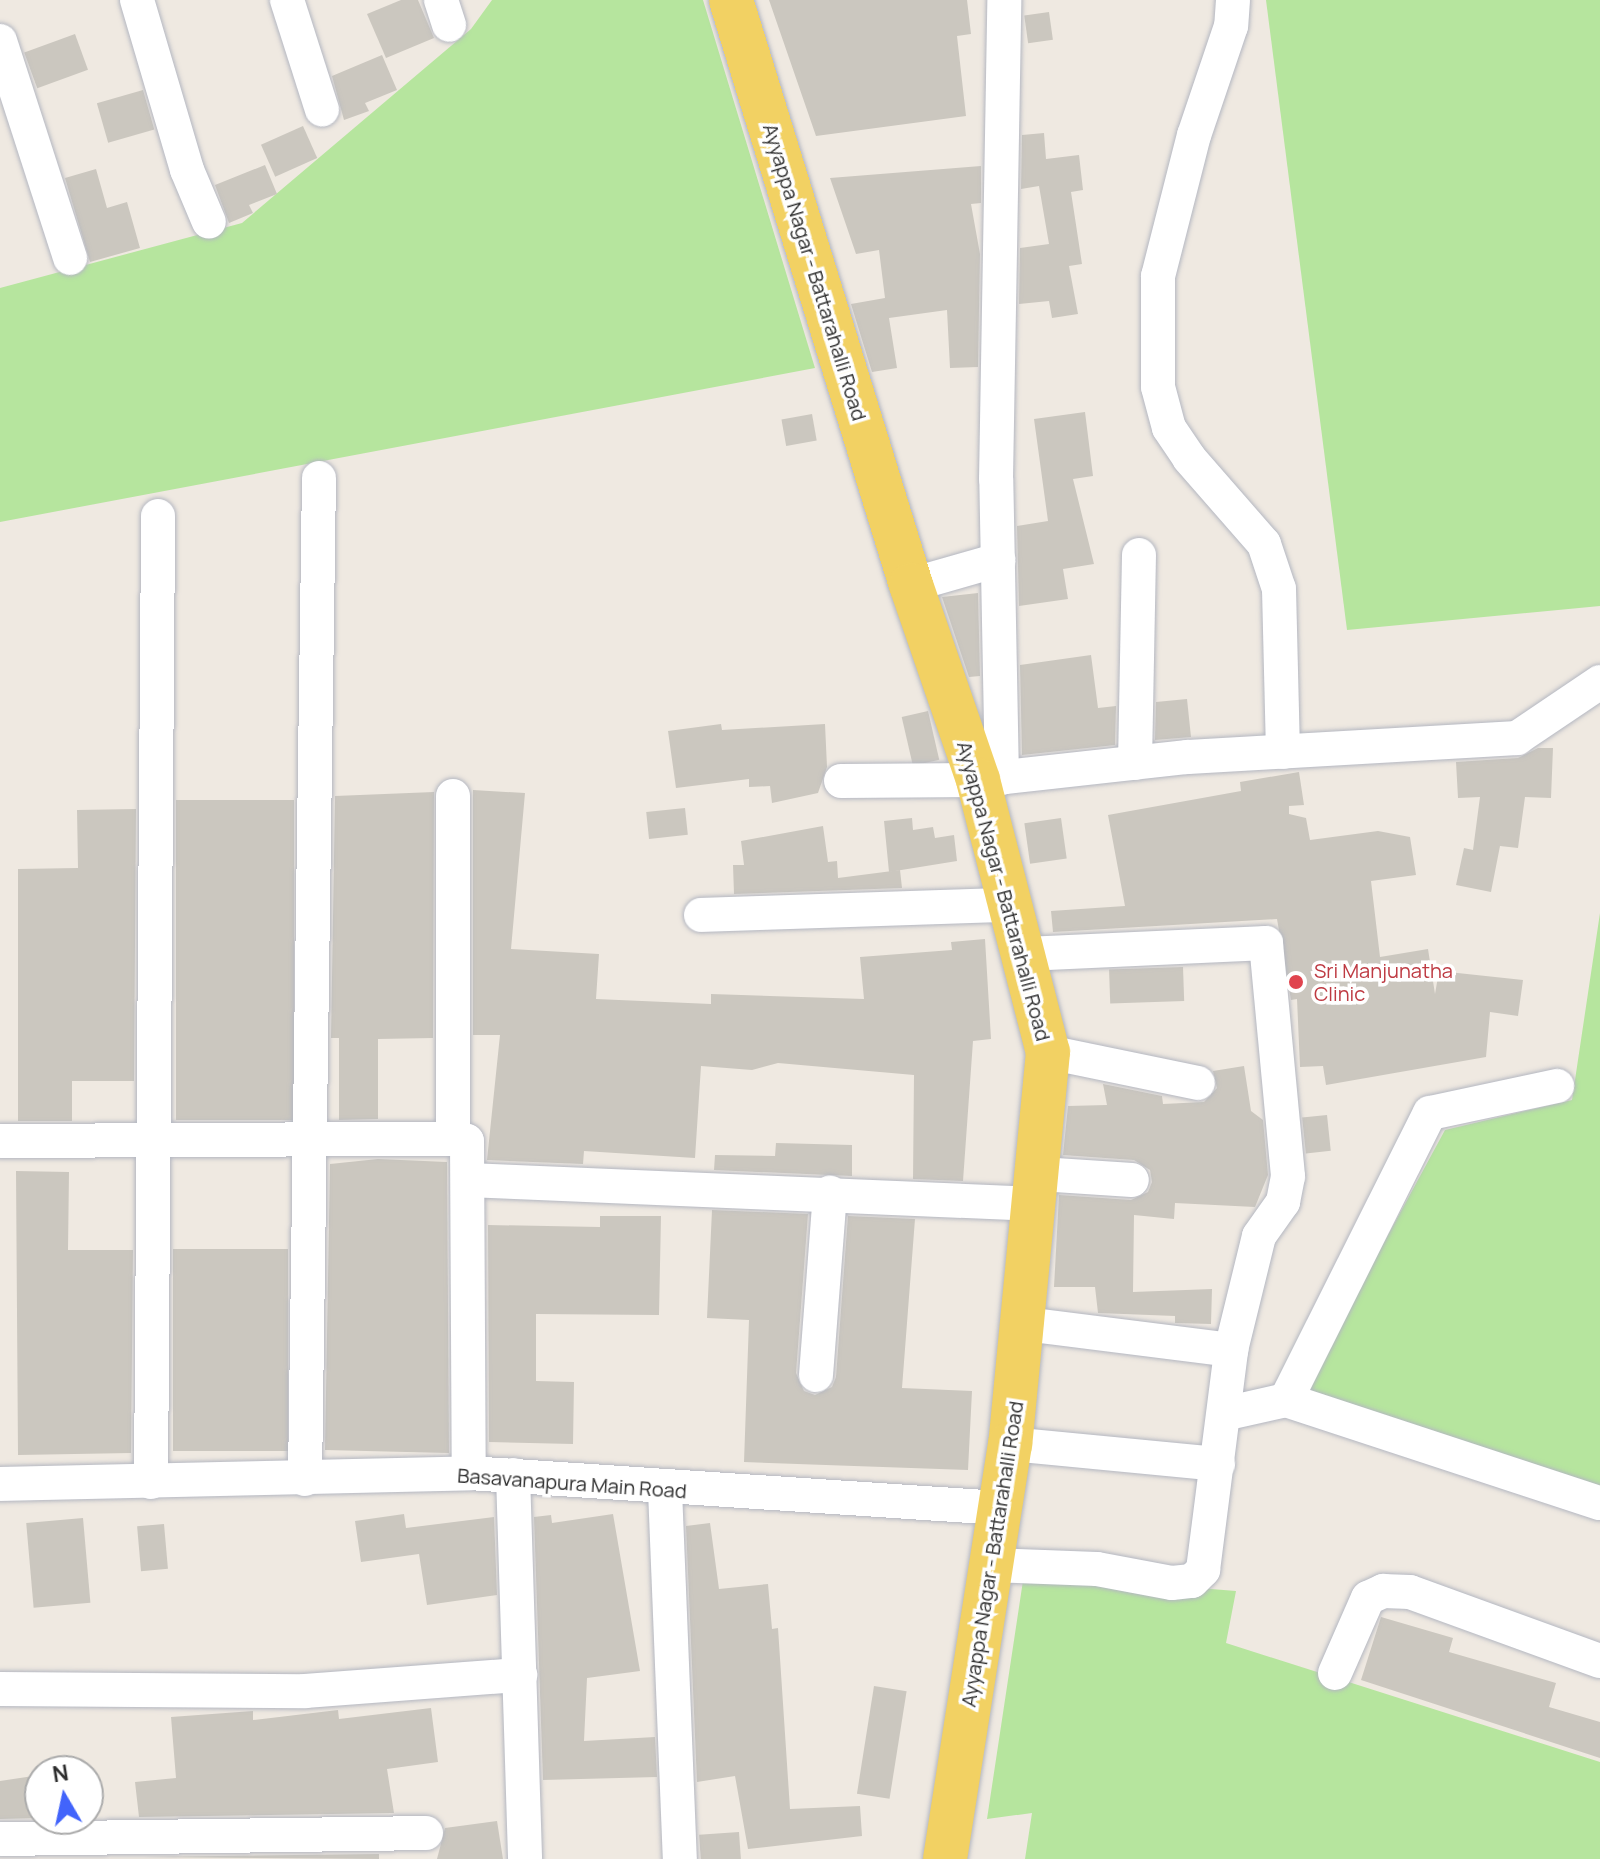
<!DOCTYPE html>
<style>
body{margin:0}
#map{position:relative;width:1600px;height:1859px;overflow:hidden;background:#efe9e1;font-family:Manrope,sans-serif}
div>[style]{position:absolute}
.green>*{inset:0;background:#b6e59e}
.building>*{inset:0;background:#cbc7bf;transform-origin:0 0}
.roads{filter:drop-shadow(0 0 2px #b4b7c1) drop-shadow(0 0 2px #b4b7c1)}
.minor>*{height:34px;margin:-17px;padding:0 17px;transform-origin:17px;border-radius:17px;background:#fff}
.major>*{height:44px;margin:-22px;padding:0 22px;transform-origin:22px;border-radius:22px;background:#f2d163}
.dots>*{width:22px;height:22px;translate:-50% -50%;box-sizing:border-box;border:4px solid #fff;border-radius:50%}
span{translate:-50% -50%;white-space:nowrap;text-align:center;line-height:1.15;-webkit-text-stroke:7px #fff;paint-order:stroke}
.street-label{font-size:20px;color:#2e2e2e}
.health-label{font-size:20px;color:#be3a42}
.left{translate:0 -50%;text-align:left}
.north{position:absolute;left:24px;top:1755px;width:80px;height:80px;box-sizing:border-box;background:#fff;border:2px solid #ababab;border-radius:50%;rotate:351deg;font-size:22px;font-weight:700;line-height:32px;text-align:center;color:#2e2e2e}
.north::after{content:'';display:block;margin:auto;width:28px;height:36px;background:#4264fb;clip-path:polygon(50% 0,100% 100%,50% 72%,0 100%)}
</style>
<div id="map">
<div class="green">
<i style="clip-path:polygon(492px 0,703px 0,815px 368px,0 522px,0 288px,242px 223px,471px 29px)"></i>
<i style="clip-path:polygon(1266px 0,1600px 0,1600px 606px,1347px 630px)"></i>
<i style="clip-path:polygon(1600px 913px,1600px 1501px,1304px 1390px,1445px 1130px,1572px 1100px)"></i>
<i style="clip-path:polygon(1024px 1574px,1236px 1591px,1226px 1643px,1600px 1762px,1600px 1859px,1025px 1859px,1032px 1813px,987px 1819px)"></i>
</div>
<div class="building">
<i style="clip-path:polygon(401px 0,418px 0,434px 38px,386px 58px,367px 14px)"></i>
<i style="clip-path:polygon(769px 0,967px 0,971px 34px,957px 36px,966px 116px,816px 136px)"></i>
<i style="left:1049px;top:12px;width:28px;height:25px;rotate:82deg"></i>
<i style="left:75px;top:34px;width:38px;height:54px;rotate:70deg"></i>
<i style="clip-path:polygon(382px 55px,397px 90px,365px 103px,369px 111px,344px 120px,332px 76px)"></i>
<i style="left:143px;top:90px;width:41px;height:48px;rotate:74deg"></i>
<i style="left:303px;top:126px;width:35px;height:46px;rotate:66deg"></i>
<i style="clip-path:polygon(1044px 133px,1046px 159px,1079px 155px,1083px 190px,1071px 192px,1082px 264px,1069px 266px,1078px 314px,1052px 318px,1049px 301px,1019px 304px,1020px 248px,1049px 244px,1039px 186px,1021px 189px,1022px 135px)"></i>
<i style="clip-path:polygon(265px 165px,277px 194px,249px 205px,253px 213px,229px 223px,215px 185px)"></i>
<i style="clip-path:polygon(981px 166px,981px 203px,971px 204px,980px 254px,978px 367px,950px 368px,947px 310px,889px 318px,897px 368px,872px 372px,851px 304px,885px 298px,879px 250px,856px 254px,830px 178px)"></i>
<i style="clip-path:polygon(96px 169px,107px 208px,127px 202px,140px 248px,90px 262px,65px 178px)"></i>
<i style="clip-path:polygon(1085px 412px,1093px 476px,1073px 479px,1094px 564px,1063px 569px,1068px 599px,1019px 606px,1017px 526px,1048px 521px,1034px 419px)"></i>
<i style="left:812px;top:414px;width:27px;height:31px;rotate:80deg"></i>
<i style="clip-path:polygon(978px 593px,980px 676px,969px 677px,942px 597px)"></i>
<i style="clip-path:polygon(1091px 655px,1098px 708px,1116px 706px,1115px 745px,1022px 755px,1020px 665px)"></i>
<i style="clip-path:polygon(1187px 699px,1191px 737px,1155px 740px,1156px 702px)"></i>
<i style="left:928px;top:711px;width:50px;height:27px;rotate:77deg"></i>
<i style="clip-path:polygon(721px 724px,722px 730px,825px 724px,827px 767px,818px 793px,772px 803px,770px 786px,749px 787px,749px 779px,676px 788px,668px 731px)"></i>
<i style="clip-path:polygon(1538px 748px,1553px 748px,1551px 798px,1525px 797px,1518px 848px,1500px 846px,1491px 892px,1456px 885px,1464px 848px,1473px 850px,1480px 797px,1458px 798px,1456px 762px,1518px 758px)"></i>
<i style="clip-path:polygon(1299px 772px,1304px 805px,1289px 806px,1289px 814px,1306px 818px,1310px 840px,1378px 831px,1410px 837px,1416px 875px,1371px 881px,1380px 957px,1428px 949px,1435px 994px,1439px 971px,1523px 980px,1518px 1016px,1490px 1012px,1486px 1057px,1326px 1085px,1323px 1066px,1300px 1067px,1297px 999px,1291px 1000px,1277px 919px,1053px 932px,1051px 911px,1125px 906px,1108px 815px,1241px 791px,1240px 782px)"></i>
<i style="clip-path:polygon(473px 790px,525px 793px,511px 949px,599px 954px,596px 999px,711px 1004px,711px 994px,864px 999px,860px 957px,952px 950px,951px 942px,985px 939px,991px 1039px,973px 1041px,963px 1181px,913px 1179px,914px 1075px,778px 1063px,752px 1070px,701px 1066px,695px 1158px,584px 1151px,583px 1164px,487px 1160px,500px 1035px,473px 1035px)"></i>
<i style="clip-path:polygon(434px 792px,433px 1038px,378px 1039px,378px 1119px,339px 1120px,339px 1038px,331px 1038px,335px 796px)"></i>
<i style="left:176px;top:800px;width:118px;height:320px"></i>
<i style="left:685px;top:808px;width:27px;height:39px;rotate:84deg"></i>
<i style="clip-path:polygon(136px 809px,134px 1081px,72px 1081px,72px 1121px,18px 1121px,18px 869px,78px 868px,77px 810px)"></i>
<i style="clip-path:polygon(912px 818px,913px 830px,933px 827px,935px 838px,954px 835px,957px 861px,889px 872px,884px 821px)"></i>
<i style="left:1061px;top:818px;width:41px;height:37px;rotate:82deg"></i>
<i style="clip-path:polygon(823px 826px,828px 862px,837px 861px,838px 878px,900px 870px,902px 888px,734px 894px,733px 865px,744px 865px,741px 841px)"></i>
<i style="left:1183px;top:967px;width:34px;height:74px;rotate:88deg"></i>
<i style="clip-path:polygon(1244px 1066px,1251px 1111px,1263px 1120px,1268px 1175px,1255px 1207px,1175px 1203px,1174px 1219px,1134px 1215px,1133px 1292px,1212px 1289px,1211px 1324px,1175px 1323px,1175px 1316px,1098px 1313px,1095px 1287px,1054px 1287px,1059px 1195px,1131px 1200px,1148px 1192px,1152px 1182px,1150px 1170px,1134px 1160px,1063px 1155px,1068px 1106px,1107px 1105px,1103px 1084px,1162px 1096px,1163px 1104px,1204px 1102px,1217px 1088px,1213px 1071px)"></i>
<i style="left:1327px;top:1115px;width:36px;height:25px;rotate:84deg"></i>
<i style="clip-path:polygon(776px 1143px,852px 1145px,852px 1176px,714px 1170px,715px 1155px,775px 1156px)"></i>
<i style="clip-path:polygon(378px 1159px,447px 1162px,449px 1453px,325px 1450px,330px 1164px)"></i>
<i style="clip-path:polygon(16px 1171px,69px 1172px,68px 1250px,133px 1250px,131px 1453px,18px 1455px)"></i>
<i style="clip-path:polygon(712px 1210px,808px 1214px,796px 1373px,804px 1391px,815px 1395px,832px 1387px,836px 1377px,848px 1216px,915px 1219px,902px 1388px,972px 1391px,968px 1470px,744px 1462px,749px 1320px,707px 1318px)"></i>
<i style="clip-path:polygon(600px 1216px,661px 1216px,659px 1315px,536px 1314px,536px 1381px,574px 1382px,573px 1444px,489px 1442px,488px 1225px,600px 1227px)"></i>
<i style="left:173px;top:1249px;width:115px;height:202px"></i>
<i style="clip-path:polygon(404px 1514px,406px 1528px,494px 1517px,497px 1595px,427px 1605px,419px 1554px,361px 1562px,355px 1521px)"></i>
<i style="clip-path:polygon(613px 1514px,640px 1671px,587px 1678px,584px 1741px,655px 1737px,657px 1777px,543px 1780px,534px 1517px,551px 1515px,552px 1523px)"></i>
<i style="left:83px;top:1518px;width:85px;height:57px;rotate:85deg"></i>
<i style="clip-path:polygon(710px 1523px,719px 1589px,768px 1584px,772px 1629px,778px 1628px,790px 1809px,860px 1806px,862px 1836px,748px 1849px,735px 1776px,697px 1782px,686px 1526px)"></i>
<i style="left:164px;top:1524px;width:45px;height:27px;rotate:85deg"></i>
<i style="clip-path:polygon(1381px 1617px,1453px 1638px,1449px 1652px,1556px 1683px,1549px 1707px,1600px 1722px,1600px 1758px,1361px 1680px)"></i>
<i style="left:874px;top:1686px;width:33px;height:109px;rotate:9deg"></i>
<i style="clip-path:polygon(431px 1708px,438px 1762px,387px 1769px,394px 1813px,139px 1817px,135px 1782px,176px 1778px,171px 1717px,253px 1711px,253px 1720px,338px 1710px,339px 1719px)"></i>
<i style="clip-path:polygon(40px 1775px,40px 1818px,0 1819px,0 1781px)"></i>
<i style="clip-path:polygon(497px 1821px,503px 1859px,437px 1859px,445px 1828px)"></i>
<i style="left:739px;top:1832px;width:27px;height:40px;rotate:86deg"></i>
<i style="clip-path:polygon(379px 1854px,379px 1859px,143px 1857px)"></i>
</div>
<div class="roads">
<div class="minor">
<i style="left:137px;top:0;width:177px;rotate:73.6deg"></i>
<i style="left:187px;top:170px;width:56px;rotate:67.1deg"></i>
<i style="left:287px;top:0;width:115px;rotate:72.3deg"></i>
<i style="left:441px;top:0;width:26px;rotate:72deg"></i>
<i style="left:1233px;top:0;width:26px;rotate:94deg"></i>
<i style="left:1231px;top:26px;width:115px;rotate:108.7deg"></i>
<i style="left:1194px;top:135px;width:146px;rotate:104.3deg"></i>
<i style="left:1158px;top:276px;width:111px;rotate:90deg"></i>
<i style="left:1158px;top:387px;width:42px;rotate:75deg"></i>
<i style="left:1169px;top:428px;width:36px;rotate:56deg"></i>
<i style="left:1189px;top:458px;width:114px;rotate:48.9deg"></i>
<i style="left:1264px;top:544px;width:47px;rotate:71.6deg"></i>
<i style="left:1279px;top:589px;width:163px;rotate:88.6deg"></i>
<i style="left:0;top:41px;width:228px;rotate:72.1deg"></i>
<i style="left:911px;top:585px;width:91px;rotate:-16deg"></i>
<i style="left:1135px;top:763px;width:208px;rotate:-88.9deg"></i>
<i style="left:1002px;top:778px;width:299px;rotate:-91.1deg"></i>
<i style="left:996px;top:479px;width:479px;rotate:-89deg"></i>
<i style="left:841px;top:781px;width:137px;rotate:-0.4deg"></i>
<i style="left:978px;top:780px;width:211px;rotate:-6.3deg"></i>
<i style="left:1188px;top:757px;width:330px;rotate:-3.3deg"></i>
<i style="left:1517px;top:738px;width:100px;rotate:-34deg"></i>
<i style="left:453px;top:796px;width:343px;rotate:90deg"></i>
<i style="left:453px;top:1139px;width:14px;rotate:8deg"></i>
<i style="left:467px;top:1141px;width:332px;rotate:89.7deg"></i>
<i style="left:701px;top:915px;width:306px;rotate:-1.9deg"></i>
<i style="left:1048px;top:1052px;width:153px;rotate:11.7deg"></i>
<i style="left:0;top:1141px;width:453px;rotate:-0.3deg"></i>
<i style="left:1040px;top:1174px;width:92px;rotate:3.7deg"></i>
<i style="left:468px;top:1180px;width:569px;rotate:2.42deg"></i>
<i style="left:1025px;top:1324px;width:208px;rotate:7.2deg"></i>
<i style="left:816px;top:1375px;width:183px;rotate:-85.6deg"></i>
<i style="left:1286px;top:1400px;width:330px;rotate:18.2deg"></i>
<i style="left:1224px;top:1414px;width:64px;rotate:-12.7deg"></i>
<i style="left:1286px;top:1400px;width:321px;rotate:-63.4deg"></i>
<i style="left:1430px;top:1113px;width:130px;rotate:-12deg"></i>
<i style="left:1010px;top:1444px;width:209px;rotate:5.5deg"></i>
<i style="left:513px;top:1475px;width:384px;rotate:88.2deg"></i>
<i style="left:305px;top:1479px;width:1001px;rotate:-89.2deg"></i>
<i style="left:151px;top:1482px;width:966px;rotate:-89.58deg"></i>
<i style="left:0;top:1484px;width:469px;rotate:-1.3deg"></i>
<i style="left:469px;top:1473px;width:532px;rotate:3.77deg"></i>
<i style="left:665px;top:1490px;width:369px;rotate:87.7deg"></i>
<i style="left:991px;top:1565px;width:106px;rotate:2.2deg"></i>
<i style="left:1097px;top:1569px;width:76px;rotate:10.6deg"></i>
<i style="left:1172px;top:1583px;width:20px;rotate:-6deg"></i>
<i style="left:1192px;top:1581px;width:16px;rotate:-45deg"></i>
<i style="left:1203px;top:1570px;width:222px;rotate:-82.7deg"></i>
<i style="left:1231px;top:1350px;width:117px;rotate:-76.2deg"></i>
<i style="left:1259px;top:1236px;width:42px;rotate:-54.8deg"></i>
<i style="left:1283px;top:1202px;width:26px;rotate:-79deg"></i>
<i style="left:1288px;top:1176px;width:234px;rotate:-95.4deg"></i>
<i style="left:1266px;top:943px;width:246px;rotate:177.4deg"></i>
<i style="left:1335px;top:1673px;width:82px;rotate:-66.3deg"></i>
<i style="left:1368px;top:1598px;width:17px;rotate:-25deg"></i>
<i style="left:1383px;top:1591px;width:27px;rotate:2deg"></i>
<i style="left:1410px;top:1592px;width:202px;rotate:20deg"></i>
<i style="left:0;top:1689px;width:305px;rotate:0.4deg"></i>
<i style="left:305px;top:1691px;width:216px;rotate:-4.3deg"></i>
<i style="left:0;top:1839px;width:426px;rotate:-0.8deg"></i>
</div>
<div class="major">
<i style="left:731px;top:0;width:612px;rotate:72.9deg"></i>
<i style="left:911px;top:585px;width:206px;rotate:71deg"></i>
<i style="left:978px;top:780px;width:281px;rotate:75.6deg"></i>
<i style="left:1048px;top:1052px;width:394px;rotate:95.5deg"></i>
<i style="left:1010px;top:1444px;width:420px;rotate:98.9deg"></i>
</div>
</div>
<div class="dots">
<i style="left:1296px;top:982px;background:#e0444e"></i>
</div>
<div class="street-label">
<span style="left:815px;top:272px;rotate:73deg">Ayyappa Nagar - Battarahalli Road</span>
<span style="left:1004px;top:891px;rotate:75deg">Ayyappa Nagar - Battarahalli Road</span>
<span style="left:572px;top:1483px;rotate:4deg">Basavanapura Main Road</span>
<span style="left:992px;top:1554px;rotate:-81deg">Ayyappa Nagar - Battarahalli Road</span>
</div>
<div class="health-label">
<span class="left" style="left:1314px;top:982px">Sri Manjunatha<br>Clinic</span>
</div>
<div class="north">N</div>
</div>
